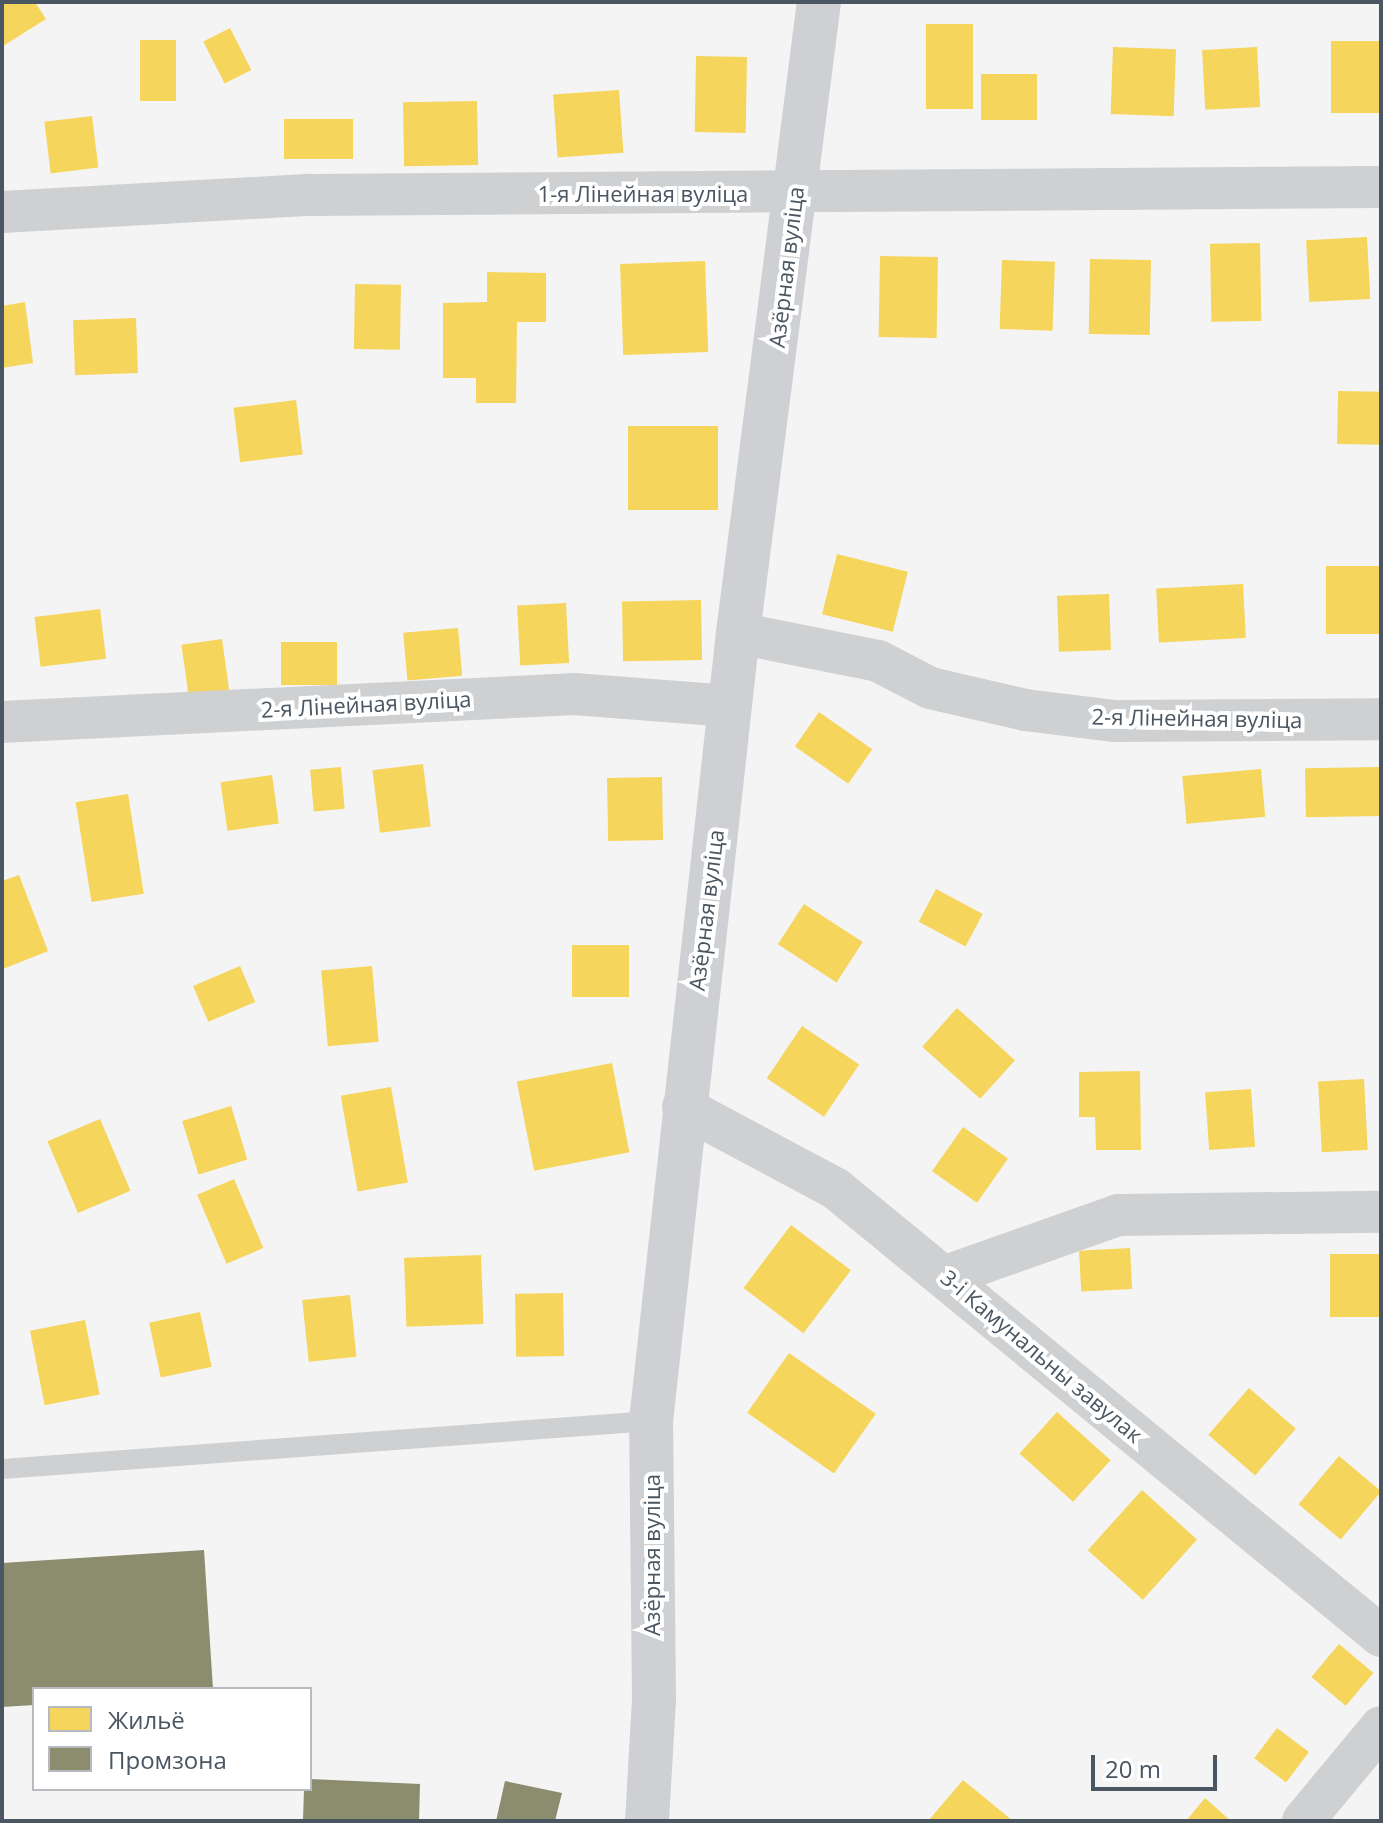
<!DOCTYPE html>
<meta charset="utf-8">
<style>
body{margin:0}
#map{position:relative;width:1383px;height:1823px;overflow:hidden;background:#f4f4f4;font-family:"Open Sans",sans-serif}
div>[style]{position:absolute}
.homes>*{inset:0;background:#f6d55c;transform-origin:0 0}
.industry>*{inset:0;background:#8c8c6e}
.lane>*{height:20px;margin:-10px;padding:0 10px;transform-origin:10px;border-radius:10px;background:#ced0d2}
.street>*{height:42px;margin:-21px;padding:0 21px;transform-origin:21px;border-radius:21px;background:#ced0d2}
.secondary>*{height:44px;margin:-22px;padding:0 22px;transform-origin:22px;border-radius:22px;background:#ced0d4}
span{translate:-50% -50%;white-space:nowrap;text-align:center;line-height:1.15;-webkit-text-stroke:8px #fff;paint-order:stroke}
.street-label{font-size:22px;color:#4a5661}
.frame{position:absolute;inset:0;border:4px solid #4a5661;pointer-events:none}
.legend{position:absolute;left:32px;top:1687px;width:280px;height:104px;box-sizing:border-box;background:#fff;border:2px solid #b7bbc0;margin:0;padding:10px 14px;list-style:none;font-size:24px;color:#4a5661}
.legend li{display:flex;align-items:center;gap:16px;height:40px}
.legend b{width:40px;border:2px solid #b7bbc0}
.scale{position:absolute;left:1091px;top:1755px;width:126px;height:36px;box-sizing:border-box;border:4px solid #4a5661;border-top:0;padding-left:10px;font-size:24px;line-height:28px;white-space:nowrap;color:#4a5661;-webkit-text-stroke:6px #fff;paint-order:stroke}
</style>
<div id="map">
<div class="homes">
<i style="clip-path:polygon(2px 2px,35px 2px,46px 19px,3px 46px)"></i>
<i style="left:926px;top:24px;width:47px;height:85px"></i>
<i style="left:230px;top:28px;width:47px;height:30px;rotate:63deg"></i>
<i style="left:140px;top:40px;width:36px;height:61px"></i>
<i style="left:1331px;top:41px;width:50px;height:72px"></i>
<i style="left:1113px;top:47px;width:63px;height:67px;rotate:2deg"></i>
<i style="left:1257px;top:47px;width:60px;height:55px;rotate:87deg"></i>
<i style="left:696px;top:56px;width:51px;height:76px;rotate:1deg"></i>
<i style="left:1037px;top:74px;width:46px;height:56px;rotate:90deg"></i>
<i style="left:619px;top:90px;width:63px;height:66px;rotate:86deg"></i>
<i style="left:477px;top:101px;width:64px;height:74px;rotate:89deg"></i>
<i style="left:92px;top:116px;width:52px;height:48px;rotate:83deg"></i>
<i style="left:353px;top:119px;width:40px;height:69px;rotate:90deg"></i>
<i style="left:1367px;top:237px;width:62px;height:61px;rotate:87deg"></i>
<i style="left:1260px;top:243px;width:78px;height:50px;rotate:89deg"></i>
<i style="left:880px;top:256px;width:58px;height:81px;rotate:1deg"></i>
<i style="left:1090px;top:259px;width:61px;height:75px;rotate:1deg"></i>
<i style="left:1002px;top:260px;width:53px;height:69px;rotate:2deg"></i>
<i style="left:705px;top:261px;width:91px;height:85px;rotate:88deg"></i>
<i style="clip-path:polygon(487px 272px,546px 273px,546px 322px,517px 322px,516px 403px,476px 403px,476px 378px,443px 378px,443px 303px,487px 302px)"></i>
<i style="left:355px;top:284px;width:46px;height:65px;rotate:1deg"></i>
<i style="clip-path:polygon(25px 302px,33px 363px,2px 368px,2px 306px)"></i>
<i style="left:136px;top:318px;width:55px;height:63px;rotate:88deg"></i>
<i style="left:1338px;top:391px;width:43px;height:53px;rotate:1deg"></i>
<i style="left:296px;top:400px;width:55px;height:63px;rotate:83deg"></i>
<i style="left:628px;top:426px;width:90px;height:84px"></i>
<i style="left:837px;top:554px;width:73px;height:62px;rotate:14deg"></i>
<i style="left:1326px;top:566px;width:55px;height:68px"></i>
<i style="left:1243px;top:584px;width:54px;height:87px;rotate:87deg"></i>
<i style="left:1109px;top:594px;width:56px;height:52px;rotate:88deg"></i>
<i style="left:701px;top:600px;width:60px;height:79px;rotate:89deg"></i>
<i style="left:566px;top:603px;width:60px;height:49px;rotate:87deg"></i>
<i style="left:100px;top:609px;width:50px;height:66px;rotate:83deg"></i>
<i style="left:458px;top:628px;width:48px;height:55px;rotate:85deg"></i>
<i style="left:222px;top:639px;width:51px;height:41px;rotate:82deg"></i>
<i style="left:281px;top:642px;width:56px;height:43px"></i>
<i style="left:819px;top:712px;width:65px;height:42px;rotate:35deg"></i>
<i style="left:423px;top:764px;width:63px;height:51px;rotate:83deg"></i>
<i style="left:341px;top:767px;width:42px;height:31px;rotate:85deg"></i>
<i style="left:1380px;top:767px;width:49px;height:75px;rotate:89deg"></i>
<i style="left:1261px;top:769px;width:48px;height:79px;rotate:85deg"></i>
<i style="left:272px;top:775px;width:49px;height:52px;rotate:82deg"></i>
<i style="left:662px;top:777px;width:63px;height:55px;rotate:89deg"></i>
<i style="left:128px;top:794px;width:101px;height:53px;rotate:81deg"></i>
<i style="clip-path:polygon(19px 875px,48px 951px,3px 969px,2px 881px)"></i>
<i style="left:936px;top:889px;width:53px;height:37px;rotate:28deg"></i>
<i style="left:804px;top:904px;width:70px;height:48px;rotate:33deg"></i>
<i style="left:629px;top:945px;width:52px;height:57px;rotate:90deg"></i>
<i style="left:240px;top:966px;width:39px;height:51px;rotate:67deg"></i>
<i style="left:372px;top:966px;width:76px;height:51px;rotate:85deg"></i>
<i style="left:957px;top:1008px;width:78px;height:52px;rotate:42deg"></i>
<i style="left:802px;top:1026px;width:69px;height:63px;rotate:34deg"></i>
<i style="left:612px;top:1063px;width:91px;height:97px;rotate:79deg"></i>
<i style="clip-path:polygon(1140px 1071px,1141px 1150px,1096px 1150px,1095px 1117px,1079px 1117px,1079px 1072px)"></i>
<i style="left:1364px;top:1079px;width:71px;height:46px;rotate:87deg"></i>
<i style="left:391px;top:1087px;width:97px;height:51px;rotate:80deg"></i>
<i style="left:1251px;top:1089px;width:58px;height:46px;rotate:86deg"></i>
<i style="left:231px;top:1106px;width:56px;height:51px;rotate:73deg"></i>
<i style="left:100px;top:1119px;width:78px;height:57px;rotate:67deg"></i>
<i style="left:963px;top:1127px;width:55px;height:54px;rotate:35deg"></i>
<i style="left:234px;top:1179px;width:75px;height:40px;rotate:67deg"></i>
<i style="left:791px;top:1225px;width:75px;height:79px;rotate:37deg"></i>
<i style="left:1130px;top:1248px;width:41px;height:51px;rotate:87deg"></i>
<i style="left:1381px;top:1254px;width:63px;height:51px;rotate:90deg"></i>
<i style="left:481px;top:1255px;width:69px;height:77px;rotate:88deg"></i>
<i style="left:563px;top:1293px;width:63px;height:48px;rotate:89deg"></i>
<i style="left:350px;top:1295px;width:62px;height:48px;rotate:84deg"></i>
<i style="left:200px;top:1312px;width:56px;height:52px;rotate:78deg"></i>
<i style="left:85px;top:1320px;width:76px;height:56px;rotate:79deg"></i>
<i style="left:789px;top:1353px;width:106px;height:73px;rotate:35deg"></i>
<i style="left:1249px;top:1388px;width:62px;height:62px;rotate:41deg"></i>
<i style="left:1057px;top:1412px;width:72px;height:56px;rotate:42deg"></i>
<i style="left:1339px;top:1456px;width:55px;height:63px;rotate:40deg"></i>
<i style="left:1142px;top:1490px;width:74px;height:81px;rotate:42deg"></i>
<i style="left:1339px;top:1644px;width:45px;height:43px;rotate:40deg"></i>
<i style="left:1277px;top:1728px;width:40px;height:38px;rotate:37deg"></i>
<i style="clip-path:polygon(963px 1780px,1013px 1821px,928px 1821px)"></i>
<i style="clip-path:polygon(1205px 1798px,1231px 1821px,1186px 1821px)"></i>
</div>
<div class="industry">
<i style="clip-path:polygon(204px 1550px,213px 1689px,34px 1689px,34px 1705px,2px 1707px,2px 1563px)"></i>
<i style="clip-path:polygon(310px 1779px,420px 1784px,419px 1821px,303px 1821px,304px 1789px,310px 1789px)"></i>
<i style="clip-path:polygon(505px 1781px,562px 1793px,555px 1821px,496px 1821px)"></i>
</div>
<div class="lane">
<i style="left:2px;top:1469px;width:651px;rotate:-4.23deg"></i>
</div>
<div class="street">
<i style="left:2px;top:212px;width:308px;rotate:-3.2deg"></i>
<i style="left:310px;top:195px;width:1071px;rotate:-0.43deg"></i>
<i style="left:738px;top:633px;width:143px;rotate:11.3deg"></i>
<i style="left:878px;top:661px;width:59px;rotate:27.4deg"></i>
<i style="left:930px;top:688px;width:98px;rotate:13deg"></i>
<i style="left:1025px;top:710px;width:91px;rotate:7deg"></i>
<i style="left:1115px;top:721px;width:266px;rotate:-0.4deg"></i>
<i style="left:2px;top:722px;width:573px;rotate:-2.8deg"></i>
<i style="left:574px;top:694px;width:156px;rotate:4.4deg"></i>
<i style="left:683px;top:1107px;width:172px;rotate:28.1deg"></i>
<i style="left:835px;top:1188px;width:706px;rotate:39.37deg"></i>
<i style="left:946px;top:1276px;width:182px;rotate:-19.5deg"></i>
<i style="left:1118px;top:1215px;width:263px;rotate:-0.7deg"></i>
<i style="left:1303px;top:1821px;width:122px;rotate:-50.3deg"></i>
</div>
<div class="secondary">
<i style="left:647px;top:1821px;width:121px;rotate:-86.7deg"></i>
<i style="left:654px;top:1700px;width:279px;rotate:-90.6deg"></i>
<i style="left:651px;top:1421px;width:793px;rotate:-83.7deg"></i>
<i style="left:738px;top:633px;width:636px;rotate:-82.69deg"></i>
</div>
<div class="street-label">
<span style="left:643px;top:194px">1-я Лінейная вуліца</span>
<span style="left:786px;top:267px;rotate:-83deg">Азёрная вуліца</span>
<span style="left:366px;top:704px;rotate:-3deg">2-я Лінейная вуліца</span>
<span style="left:1197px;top:718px;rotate:1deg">2-я Лінейная вуліца</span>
<span style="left:706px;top:910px;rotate:-83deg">Азёрная вуліца</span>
<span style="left:1042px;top:1356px;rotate:40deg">3-і Камунальны завулак</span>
<span style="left:652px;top:1555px;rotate:-90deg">Азёрная вуліца</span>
</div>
<div class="frame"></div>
<ul class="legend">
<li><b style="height:22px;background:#f6d55c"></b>Жильё</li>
<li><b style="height:22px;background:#8c8c6e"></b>Промзона</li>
</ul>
<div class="scale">20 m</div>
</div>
